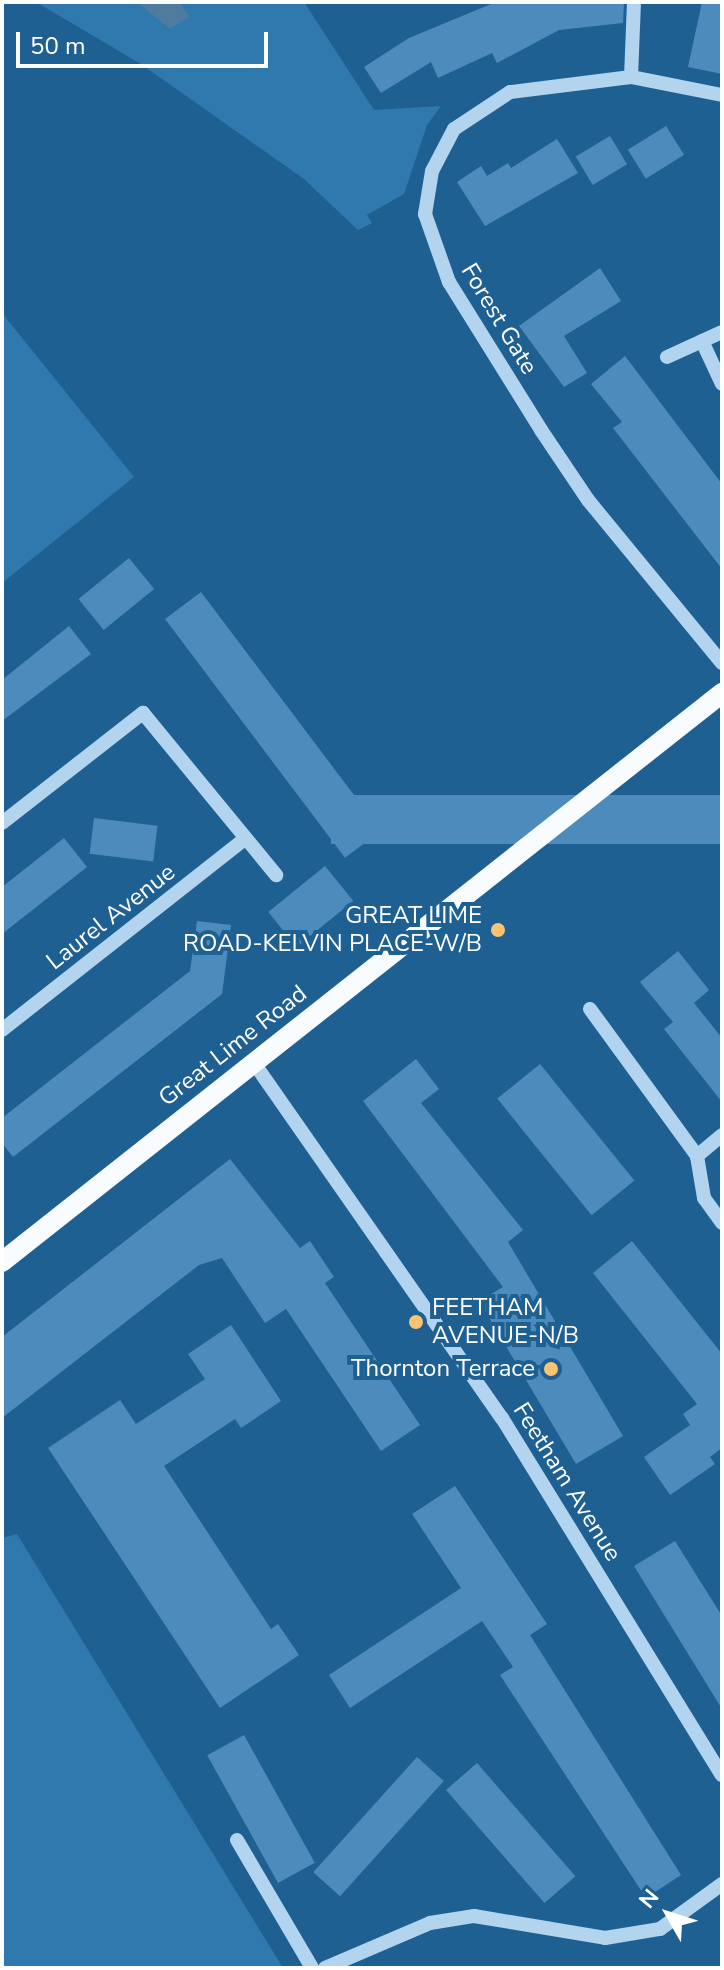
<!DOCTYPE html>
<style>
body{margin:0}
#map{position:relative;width:724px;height:1970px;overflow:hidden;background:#1f6093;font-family:"Nunito Sans",sans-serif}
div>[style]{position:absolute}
.green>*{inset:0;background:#3079af}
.water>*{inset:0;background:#4f7b9f}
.building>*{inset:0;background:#4c8bbc;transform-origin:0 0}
.minor>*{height:14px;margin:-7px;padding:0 7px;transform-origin:7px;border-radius:7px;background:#b2d4ee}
.major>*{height:20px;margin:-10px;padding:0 10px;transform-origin:10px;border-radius:10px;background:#f9fcff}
.dots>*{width:22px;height:22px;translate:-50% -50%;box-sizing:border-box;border:4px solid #1f6093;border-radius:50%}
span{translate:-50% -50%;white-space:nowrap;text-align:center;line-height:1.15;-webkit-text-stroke:8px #1f6093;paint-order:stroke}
.street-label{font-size:24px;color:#fff}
.poi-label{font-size:24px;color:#fff}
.right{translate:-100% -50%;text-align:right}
.left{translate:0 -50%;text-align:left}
.frame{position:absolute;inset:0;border:4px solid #fff;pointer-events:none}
.north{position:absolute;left:628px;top:1874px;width:80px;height:80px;-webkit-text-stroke:6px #1f6093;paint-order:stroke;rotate:309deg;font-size:22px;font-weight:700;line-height:32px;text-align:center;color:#fff}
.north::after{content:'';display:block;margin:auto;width:28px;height:36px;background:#fff;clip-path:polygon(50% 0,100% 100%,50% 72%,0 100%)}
.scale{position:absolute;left:16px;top:32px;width:252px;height:36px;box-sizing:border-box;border:4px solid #fff;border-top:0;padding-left:10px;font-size:24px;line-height:28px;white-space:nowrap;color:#fff;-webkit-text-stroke:6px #1f6093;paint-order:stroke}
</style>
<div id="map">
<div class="green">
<i style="clip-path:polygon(36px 2px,304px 2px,374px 110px,441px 106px,427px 125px,404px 194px,367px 215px,372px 223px,358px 230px,304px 179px,141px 64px)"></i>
<i style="clip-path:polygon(2px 313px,134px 477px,2px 583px)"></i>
<i style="clip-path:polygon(17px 1534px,283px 1968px,2px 1968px,2px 1538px)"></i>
</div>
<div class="water">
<i style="clip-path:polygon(137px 2px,179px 2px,189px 17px,170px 29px)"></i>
</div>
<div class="building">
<i style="clip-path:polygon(496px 2px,624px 2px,623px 23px,559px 30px,497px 63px,492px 53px,438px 78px,431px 62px,381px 93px,364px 67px,409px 38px)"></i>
<i style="clip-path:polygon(702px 2px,722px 2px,722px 74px,688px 67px)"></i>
<i style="left:666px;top:126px;width:34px;height:45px;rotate:58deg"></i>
<i style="left:610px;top:136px;width:33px;height:40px;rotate:59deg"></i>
<i style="clip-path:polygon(557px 139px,578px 173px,485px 226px,457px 182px,481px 166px,487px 176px,508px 163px,511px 168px)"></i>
<i style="clip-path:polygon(600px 268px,621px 301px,564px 336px,587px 373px,564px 387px,519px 326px)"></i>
<i style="clip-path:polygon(625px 356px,722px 484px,722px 569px,613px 428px,622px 422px,591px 384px)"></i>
<i style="left:129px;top:558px;width:40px;height:65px;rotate:51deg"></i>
<i style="left:201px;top:592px;width:299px;height:45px;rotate:53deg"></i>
<i style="clip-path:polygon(69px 626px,91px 654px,2px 721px,2px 680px)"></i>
<i style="left:722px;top:795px;width:49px;height:391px;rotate:90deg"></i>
<i style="left:94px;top:818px;width:64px;height:36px;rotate:7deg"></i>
<i style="clip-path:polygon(64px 838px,87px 867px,2px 934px,2px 887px)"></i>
<i style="left:325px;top:866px;width:45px;height:73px;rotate:51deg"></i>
<i style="clip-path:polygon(197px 921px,231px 925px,222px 994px,13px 1157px,2px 1143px,2px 1118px,190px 971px)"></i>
<i style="clip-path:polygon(678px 951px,709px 990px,694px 1003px,722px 1038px,722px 1102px,664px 1029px,673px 1022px,640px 982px)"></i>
<i style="clip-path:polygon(416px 1059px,439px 1089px,421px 1103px,523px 1230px,508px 1242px,623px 1436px,576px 1464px,479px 1301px,503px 1287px,363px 1101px)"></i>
<i style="left:540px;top:1064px;width:150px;height:55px;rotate:51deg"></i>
<i style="clip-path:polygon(230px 1159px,300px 1248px,310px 1241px,334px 1277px,325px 1283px,420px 1425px,381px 1451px,286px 1309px,265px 1323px,222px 1258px,199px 1265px,2px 1418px,2px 1337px)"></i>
<i style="clip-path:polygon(632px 1241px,722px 1354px,722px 1448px,710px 1457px,715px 1464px,670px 1495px,644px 1457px,690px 1425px,683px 1414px,697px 1404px,593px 1273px)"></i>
<i style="clip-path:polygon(231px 1325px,281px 1401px,241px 1428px,235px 1419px,164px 1466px,271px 1629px,278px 1624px,299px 1655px,220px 1708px,48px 1448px,120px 1400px,136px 1424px,205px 1379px,188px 1354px)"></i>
<i style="clip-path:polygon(455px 1486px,547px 1624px,530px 1635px,681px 1875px,646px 1898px,500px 1675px,513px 1667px,482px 1621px,350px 1708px,329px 1675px,461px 1588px,412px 1514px)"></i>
<i style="clip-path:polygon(675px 1541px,722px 1616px,722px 1709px,634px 1566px)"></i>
<i style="left:244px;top:1735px;width:146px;height:42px;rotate:61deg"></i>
<i style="left:417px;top:1757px;width:36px;height:155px;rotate:42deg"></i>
<i style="left:477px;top:1763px;width:150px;height:41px;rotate:49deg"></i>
</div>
<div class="minor">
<i style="left:631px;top:77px;width:75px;rotate:-87.7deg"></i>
<i style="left:722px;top:95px;width:93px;rotate:-168.8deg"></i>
<i style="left:631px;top:77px;width:122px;rotate:172.9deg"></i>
<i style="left:510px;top:92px;width:67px;rotate:146.5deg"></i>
<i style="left:454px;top:129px;width:47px;rotate:117.6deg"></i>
<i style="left:432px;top:171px;width:44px;rotate:99.2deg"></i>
<i style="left:425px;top:214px;width:72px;rotate:70.6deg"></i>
<i style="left:449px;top:282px;width:174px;rotate:58.1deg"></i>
<i style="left:541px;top:430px;width:84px;rotate:56.1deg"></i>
<i style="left:588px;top:500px;width:211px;rotate:50.6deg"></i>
<i style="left:702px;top:341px;width:47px;rotate:65.1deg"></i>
<i style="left:667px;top:357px;width:60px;rotate:-24.4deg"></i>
<i style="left:2px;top:823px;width:179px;rotate:-38deg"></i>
<i style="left:143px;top:713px;width:210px;rotate:50.6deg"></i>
<i style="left:590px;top:1009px;width:182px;rotate:53.9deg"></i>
<i style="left:2px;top:1030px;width:310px;rotate:-38.2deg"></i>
<i style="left:254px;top:1063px;width:433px;rotate:55.1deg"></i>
<i style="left:502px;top:1418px;width:419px;rotate:58.4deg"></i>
<i style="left:722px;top:1135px;width:33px;rotate:140deg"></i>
<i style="left:697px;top:1156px;width:43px;rotate:80.5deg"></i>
<i style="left:704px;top:1198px;width:31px;rotate:54deg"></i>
<i style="left:237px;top:1840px;width:148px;rotate:59.6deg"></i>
<i style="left:325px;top:1968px;width:114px;rotate:-23.2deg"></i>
<i style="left:430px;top:1923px;width:45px;rotate:-9deg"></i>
<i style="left:474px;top:1916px;width:133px;rotate:9.5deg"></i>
<i style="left:605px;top:1938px;width:56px;rotate:-9.3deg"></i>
<i style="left:660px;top:1929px;width:77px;rotate:-36deg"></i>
</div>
<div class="major">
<i style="left:2px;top:1262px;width:918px;rotate:-38.32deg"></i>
</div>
<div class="dots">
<i style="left:498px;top:930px;background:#fcc372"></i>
<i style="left:416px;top:1322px;background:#fcc372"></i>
<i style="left:551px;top:1369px;background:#fcc372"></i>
</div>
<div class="street-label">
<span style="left:499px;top:319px;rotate:59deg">Forest Gate</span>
<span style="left:111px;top:917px;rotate:-38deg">Laurel Avenue</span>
<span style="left:233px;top:1046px;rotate:-38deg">Great Lime Road</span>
<span style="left:567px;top:1482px;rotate:58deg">Feetham Avenue</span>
</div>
<div class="poi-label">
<span class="right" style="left:482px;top:930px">GREAT LIME<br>ROAD-KELVIN PLACE-W/B</span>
<span class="left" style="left:432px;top:1322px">FEETHAM<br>AVENUE-N/B</span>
<span class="right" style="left:535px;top:1369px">Thornton Terrace</span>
</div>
<div class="frame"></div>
<div class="north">N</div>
<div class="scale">50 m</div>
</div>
